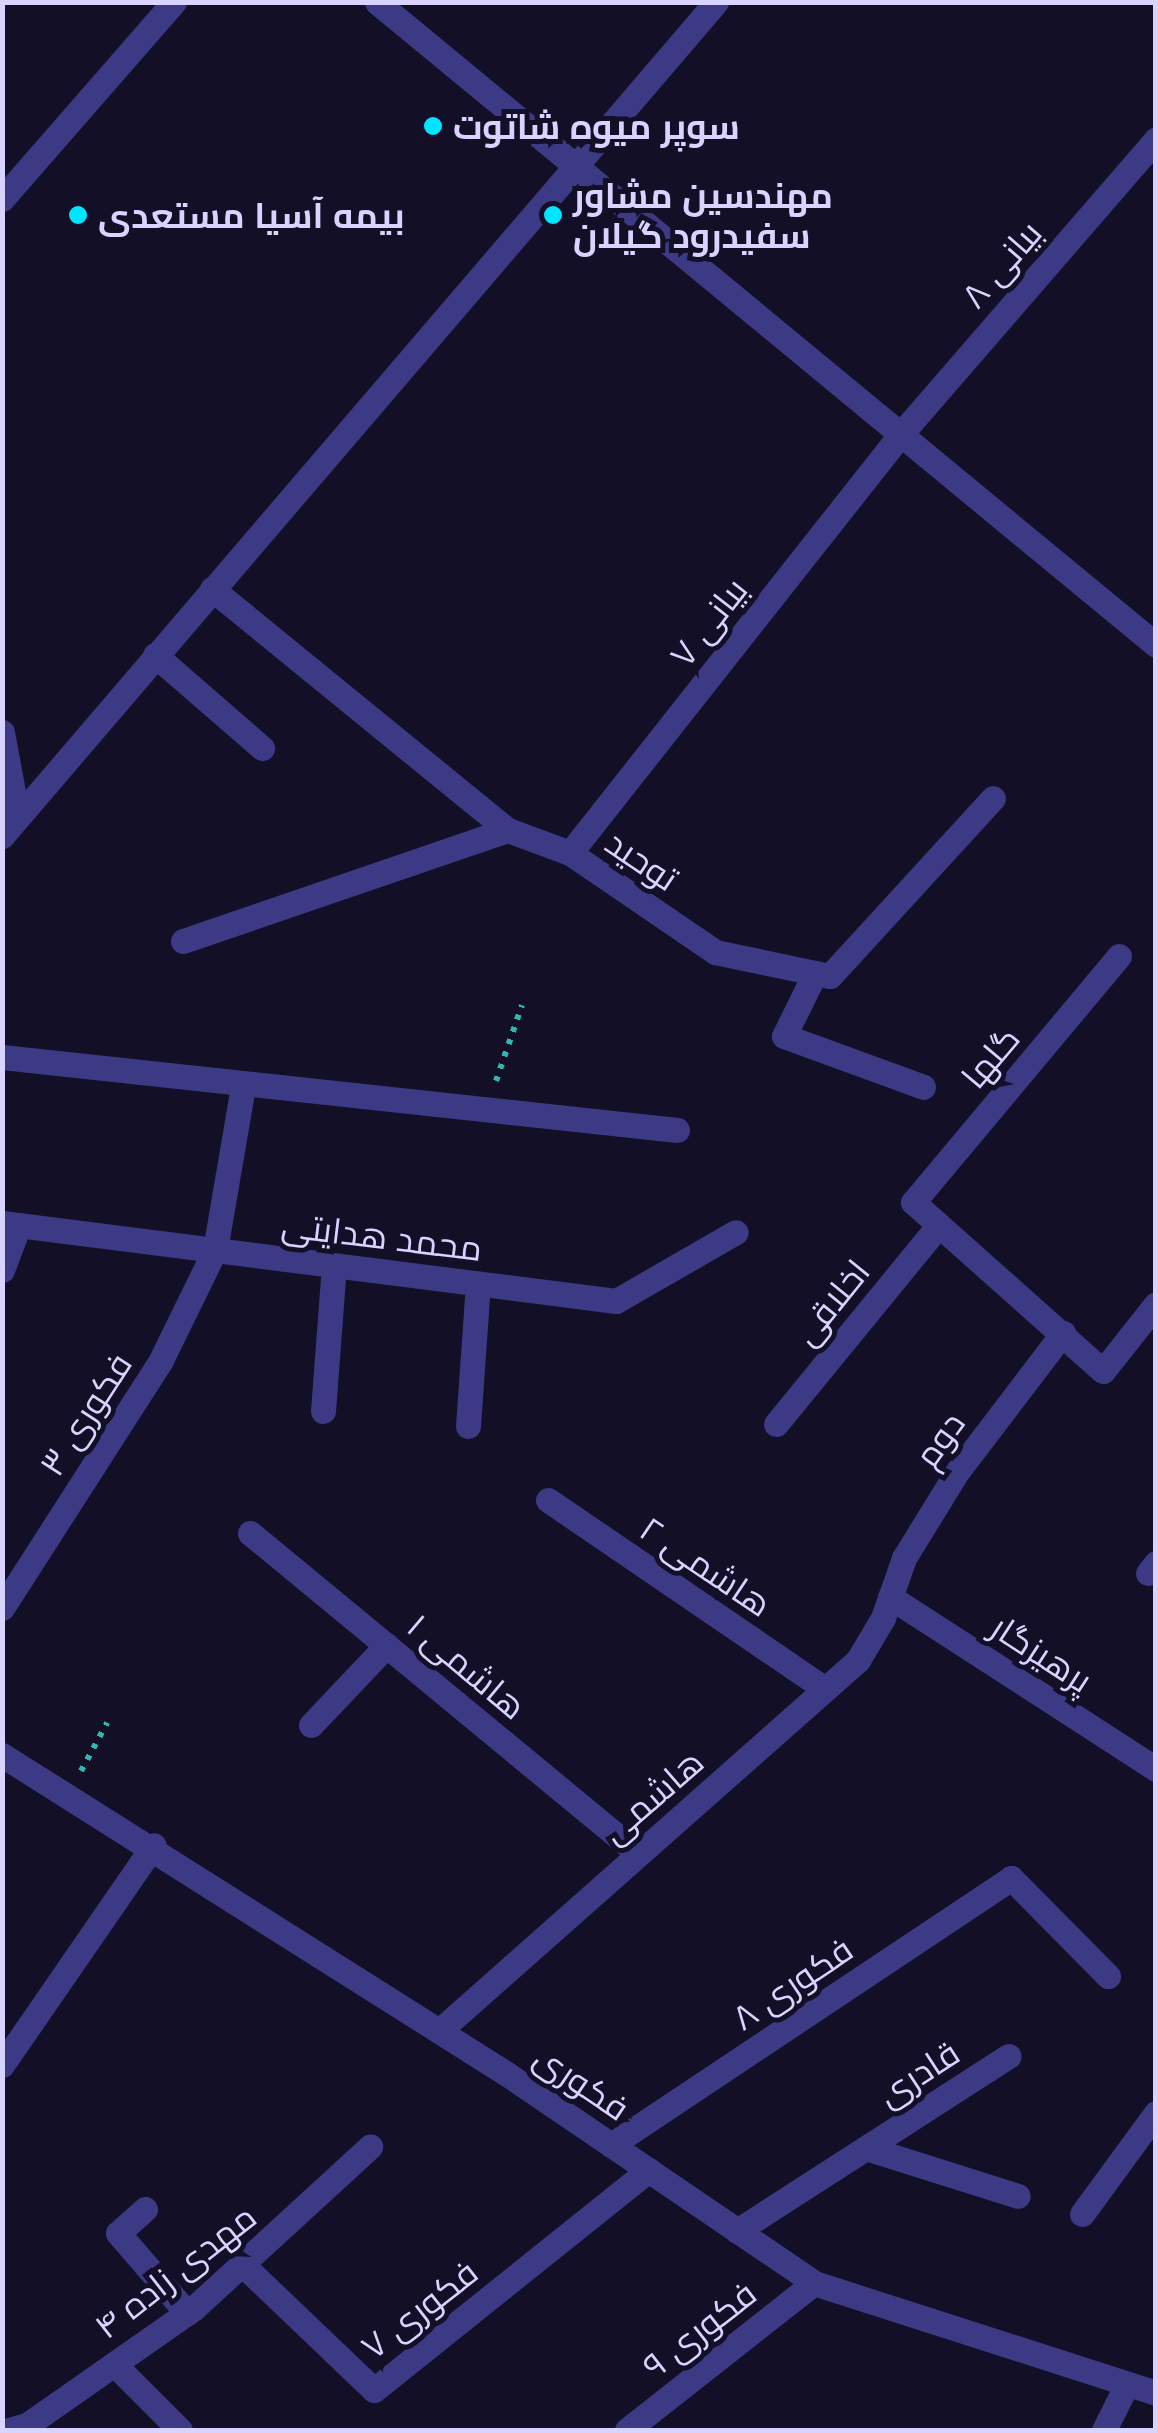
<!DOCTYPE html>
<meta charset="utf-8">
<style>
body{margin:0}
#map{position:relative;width:1158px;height:2433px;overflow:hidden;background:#130f26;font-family:Mulish,Cairo,sans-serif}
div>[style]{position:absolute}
.path>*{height:6px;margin-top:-3px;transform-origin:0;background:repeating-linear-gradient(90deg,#2fb8b0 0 5px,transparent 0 13px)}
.minor>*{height:25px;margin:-12.5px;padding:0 12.5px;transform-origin:12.5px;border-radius:12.5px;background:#3d3a85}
.dots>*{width:28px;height:28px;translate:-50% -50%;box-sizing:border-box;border:5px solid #130f26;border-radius:50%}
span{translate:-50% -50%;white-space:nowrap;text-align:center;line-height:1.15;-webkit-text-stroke:10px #130f26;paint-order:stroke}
.poi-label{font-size:35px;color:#d9d4ff;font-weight:700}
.left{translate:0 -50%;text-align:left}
.street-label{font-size:35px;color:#d9d4ff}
.frame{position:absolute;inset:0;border:5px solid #d9d4ff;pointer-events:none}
</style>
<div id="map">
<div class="path">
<i style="left:496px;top:1081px;width:80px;rotate:-71.1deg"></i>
<i style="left:81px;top:1771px;width:55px;rotate:-61.6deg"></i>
</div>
<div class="minor">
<i style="left:377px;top:2px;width:1010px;rotate:39.54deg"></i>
<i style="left:2px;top:199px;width:262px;rotate:-48.9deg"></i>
<i style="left:212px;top:589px;width:382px;rotate:39.2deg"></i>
<i style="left:155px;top:655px;width:142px;rotate:41deg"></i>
<i style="left:2px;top:732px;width:83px;rotate:79.6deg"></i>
<i style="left:2px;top:836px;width:1098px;rotate:-49.43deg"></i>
<i style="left:570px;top:853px;width:533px;rotate:-51.71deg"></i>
<i style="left:900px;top:435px;width:391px;rotate:-49.1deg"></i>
<i style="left:183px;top:941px;width:343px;rotate:-18.9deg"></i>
<i style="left:508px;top:830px;width:66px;rotate:20.4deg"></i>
<i style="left:570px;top:853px;width:176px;rotate:34.3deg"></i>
<i style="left:715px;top:952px;width:117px;rotate:11.8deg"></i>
<i style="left:830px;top:976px;width:241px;rotate:-47.5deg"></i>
<i style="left:1119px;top:956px;width:321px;rotate:129.9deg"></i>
<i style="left:913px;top:1202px;width:254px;rotate:41.7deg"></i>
<i style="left:1103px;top:1371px;width:85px;rotate:-51.7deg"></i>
<i style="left:815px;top:973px;width:70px;rotate:116.2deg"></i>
<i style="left:784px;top:1036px;width:148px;rotate:20.1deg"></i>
<i style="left:2px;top:1057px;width:679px;rotate:6.17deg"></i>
<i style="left:2px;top:1223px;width:619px;rotate:7.24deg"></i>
<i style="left:616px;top:1301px;width:138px;rotate:-29.9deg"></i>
<i style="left:2px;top:1270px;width:48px;rotate:-69.3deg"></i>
<i style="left:323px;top:1411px;width:146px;rotate:-85.7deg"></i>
<i style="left:776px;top:1424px;width:257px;rotate:-50.7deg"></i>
<i style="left:468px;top:1426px;width:142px;rotate:-86deg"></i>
<i style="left:548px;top:1500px;width:335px;rotate:34.3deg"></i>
<i style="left:250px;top:1533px;width:504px;rotate:39.53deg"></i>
<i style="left:1148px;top:1573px;width:13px;rotate:-51deg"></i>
<i style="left:890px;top:1597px;width:317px;rotate:32.9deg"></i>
<i style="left:2px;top:1608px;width:295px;rotate:-57.3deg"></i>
<i style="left:161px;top:1360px;width:123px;rotate:-63.9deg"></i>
<i style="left:215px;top:1250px;width:165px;rotate:-80.3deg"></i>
<i style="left:311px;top:1725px;width:110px;rotate:-46.5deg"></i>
<i style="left:2px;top:1755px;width:597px;rotate:32.28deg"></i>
<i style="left:507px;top:2074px;width:371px;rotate:34.2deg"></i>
<i style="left:814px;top:2283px;width:359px;rotate:17.8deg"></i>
<i style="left:439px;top:2031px;width:560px;rotate:-41.52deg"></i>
<i style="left:858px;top:1660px;width:49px;rotate:-59.2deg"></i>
<i style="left:883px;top:1618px;width:64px;rotate:-70.7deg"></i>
<i style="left:904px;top:1558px;width:101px;rotate:-58.4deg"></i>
<i style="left:957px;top:1472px;width:175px;rotate:-52.7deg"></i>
<i style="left:2px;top:2065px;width:267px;rotate:-55.4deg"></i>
<i style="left:611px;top:2145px;width:481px;rotate:-33.7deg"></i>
<i style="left:1011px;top:1878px;width:138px;rotate:45.3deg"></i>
<i style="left:866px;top:2148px;width:159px;rotate:17.5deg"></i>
<i style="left:145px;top:2209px;width:36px;rotate:138deg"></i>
<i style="left:118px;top:2233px;width:106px;rotate:49.2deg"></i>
<i style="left:1082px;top:2214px;width:125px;rotate:-53.8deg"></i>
<i style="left:737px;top:2231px;width:323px;rotate:-32.8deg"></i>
<i style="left:243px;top:2265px;width:181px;rotate:43.7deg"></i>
<i style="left:374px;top:2390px;width:352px;rotate:-38.7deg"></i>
<i style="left:114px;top:2364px;width:93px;rotate:45deg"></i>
<i style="left:9px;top:2430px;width:19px;rotate:-16deg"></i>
<i style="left:27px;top:2425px;width:204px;rotate:-35deg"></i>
<i style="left:194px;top:2308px;width:239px;rotate:-42.5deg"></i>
<i style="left:627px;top:2430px;width:238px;rotate:-38.2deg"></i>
<i style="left:1104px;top:2430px;width:49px;rotate:-63.4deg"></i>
</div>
<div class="dots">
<i style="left:433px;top:126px;background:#00e5ff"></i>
<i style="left:78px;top:215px;background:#00e5ff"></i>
<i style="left:553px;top:215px;background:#00e5ff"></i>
</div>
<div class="poi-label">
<span class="left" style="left:453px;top:126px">سوپر میوه شاتوت</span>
<span class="left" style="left:573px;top:215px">مهندسین مشاور<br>سفیدرود گیلان</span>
<span class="left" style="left:98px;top:215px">بیمه آسیا مستعدی</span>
</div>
<div class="street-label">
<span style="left:1001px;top:264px;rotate:-49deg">بیانی ۸</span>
<span style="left:708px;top:622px;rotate:-52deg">بیانی ۷</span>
<span style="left:642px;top:860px;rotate:34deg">توحید</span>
<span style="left:990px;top:1057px;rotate:-50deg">گلها</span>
<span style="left:382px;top:1236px;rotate:7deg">محمد هدایتی</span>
<span style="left:831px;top:1302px;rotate:-51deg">اخلاقی</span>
<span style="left:85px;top:1414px;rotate:-57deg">فکوری ۳</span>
<span style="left:939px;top:1439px;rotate:-54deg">دوم</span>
<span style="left:706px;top:1566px;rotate:34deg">هاشمی ۲</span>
<span style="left:1042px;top:1653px;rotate:33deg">پرهیزگار</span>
<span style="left:467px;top:1666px;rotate:40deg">هاشمی ۱</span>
<span style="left:652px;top:1796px;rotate:-41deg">هاشمی</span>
<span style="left:792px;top:1983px;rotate:-34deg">فکوری ۸</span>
<span style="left:918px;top:2073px;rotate:-33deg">قادری</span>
<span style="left:582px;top:2082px;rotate:34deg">فکوری</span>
<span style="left:175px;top:2271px;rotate:-38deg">مهدی زاده ۴</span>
<span style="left:419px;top:2309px;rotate:-38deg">فکوری ۷</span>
<span style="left:699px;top:2329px;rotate:-38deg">فکوری ۹</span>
</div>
<div class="frame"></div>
</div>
